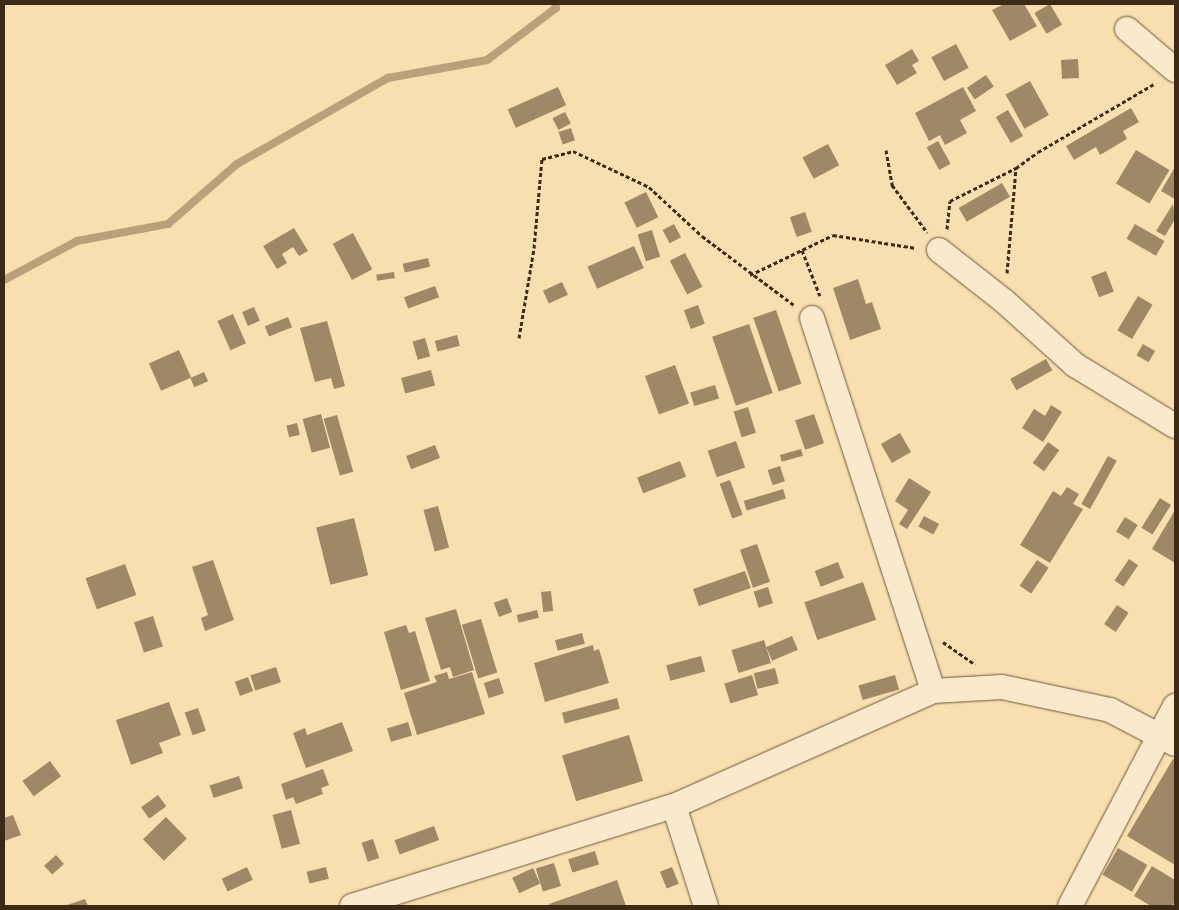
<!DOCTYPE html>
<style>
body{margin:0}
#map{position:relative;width:1179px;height:910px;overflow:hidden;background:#f8dfaf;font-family:Vollkorn,serif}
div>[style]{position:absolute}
.stream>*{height:8px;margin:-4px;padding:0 4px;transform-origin:4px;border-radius:4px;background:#b8a17b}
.building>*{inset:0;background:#9e8866;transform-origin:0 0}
.path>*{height:3px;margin-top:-1.5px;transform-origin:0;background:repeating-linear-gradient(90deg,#3c2a16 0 4px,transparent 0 6.5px)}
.roads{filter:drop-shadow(0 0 1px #6b573c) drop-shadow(0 0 1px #6b573c)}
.street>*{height:24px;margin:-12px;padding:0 12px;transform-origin:12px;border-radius:12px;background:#faeacb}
span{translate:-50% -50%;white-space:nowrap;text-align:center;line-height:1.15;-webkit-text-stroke:4.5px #faeacb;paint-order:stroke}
.frame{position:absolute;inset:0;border:5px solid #3c2a16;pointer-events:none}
</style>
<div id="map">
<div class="stream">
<i style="left:4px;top:280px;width:83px;rotate:-28.1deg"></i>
<i style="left:77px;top:241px;width:93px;rotate:-10.6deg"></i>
<i style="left:168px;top:224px;width:91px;rotate:-41deg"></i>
<i style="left:237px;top:164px;width:174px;rotate:-29.7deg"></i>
<i style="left:388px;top:78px;width:101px;rotate:-10.3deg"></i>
<i style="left:487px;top:60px;width:86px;rotate:-37deg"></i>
<i style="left:556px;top:8px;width:4px;rotate:-104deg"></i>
</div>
<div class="building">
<i style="clip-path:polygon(1004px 4px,1024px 4px,1037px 26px,1010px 41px,992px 10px)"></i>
<i style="left:1050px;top:4px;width:24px;height:18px;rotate:60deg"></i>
<i style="left:956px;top:44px;width:27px;height:28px;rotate:62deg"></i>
<i style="clip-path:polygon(912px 49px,919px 61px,912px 65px,917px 73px,897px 85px,885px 65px)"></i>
<i style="left:1078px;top:59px;width:19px;height:17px;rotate:87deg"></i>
<i style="left:986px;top:75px;width:14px;height:23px;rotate:56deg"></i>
<i style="left:1030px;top:81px;width:39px;height:28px;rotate:61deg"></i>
<i style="left:558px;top:87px;width:20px;height:55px;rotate:66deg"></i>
<i style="clip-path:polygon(963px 87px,976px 111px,960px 120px,967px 133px,945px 145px,940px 135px,929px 141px,915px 113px)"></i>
<i style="clip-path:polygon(1131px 108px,1139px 122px,1123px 131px,1127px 139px,1100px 155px,1096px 147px,1074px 160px,1066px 146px)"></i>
<i style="left:1008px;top:110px;width:30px;height:14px;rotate:60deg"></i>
<i style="left:565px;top:112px;width:13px;height:14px;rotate:63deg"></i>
<i style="left:571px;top:128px;width:13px;height:13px;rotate:72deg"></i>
<i style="left:938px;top:141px;width:26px;height:13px;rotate:61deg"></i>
<i style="left:828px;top:144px;width:24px;height:29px;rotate:62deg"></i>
<i style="left:1136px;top:150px;width:39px;height:39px;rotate:31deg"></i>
<i style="clip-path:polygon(1175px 167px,1175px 199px,1161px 191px)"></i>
<i style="left:1002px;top:183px;width:16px;height:50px;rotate:60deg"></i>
<i style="left:646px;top:192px;width:28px;height:24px;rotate:64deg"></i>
<i style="clip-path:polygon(1173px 204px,1175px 219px,1165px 236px,1156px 231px)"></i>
<i style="left:805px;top:212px;width:21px;height:16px;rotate:71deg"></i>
<i style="left:674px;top:224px;width:15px;height:13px;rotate:62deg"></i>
<i style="left:1135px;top:224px;width:34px;height:17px;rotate:30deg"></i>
<i style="clip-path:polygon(294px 228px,308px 251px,299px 256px,293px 247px,282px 254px,287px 263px,277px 269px,263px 246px)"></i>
<i style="left:652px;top:230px;width:28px;height:15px;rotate:73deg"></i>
<i style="left:353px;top:233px;width:41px;height:23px;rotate:62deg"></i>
<i style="left:634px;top:246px;width:24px;height:51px;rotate:66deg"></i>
<i style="left:685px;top:253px;width:38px;height:17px;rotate:63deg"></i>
<i style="left:428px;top:258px;width:9px;height:26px;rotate:77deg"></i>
<i style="left:1106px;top:271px;width:22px;height:16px;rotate:69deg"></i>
<i style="left:394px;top:272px;width:6px;height:18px;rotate:81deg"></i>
<i style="clip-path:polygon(858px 279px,866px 304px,872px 302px,881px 329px,850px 340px,833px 288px)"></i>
<i style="left:562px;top:282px;width:14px;height:21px;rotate:65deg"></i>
<i style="left:435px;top:286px;width:12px;height:33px;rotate:70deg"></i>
<i style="left:1138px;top:296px;width:17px;height:40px;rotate:31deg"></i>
<i style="left:698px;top:305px;width:20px;height:15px;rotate:70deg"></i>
<i style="left:254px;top:307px;width:15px;height:13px;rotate:67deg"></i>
<i style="left:776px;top:310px;width:78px;height:24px;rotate:71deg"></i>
<i style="left:233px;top:314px;width:32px;height:17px;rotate:66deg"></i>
<i style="left:288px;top:317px;width:11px;height:25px;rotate:68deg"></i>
<i style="clip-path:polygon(327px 321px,345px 386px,334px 389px,331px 378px,315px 382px,300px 328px)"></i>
<i style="left:749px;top:324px;width:73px;height:39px;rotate:71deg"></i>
<i style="left:457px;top:335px;width:11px;height:23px;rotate:75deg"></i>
<i style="left:425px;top:338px;width:19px;height:13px;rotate:74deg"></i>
<i style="left:1143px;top:344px;width:14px;height:13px;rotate:30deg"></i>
<i style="left:179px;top:350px;width:30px;height:33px;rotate:66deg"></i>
<i style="left:1046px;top:359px;width:13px;height:41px;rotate:61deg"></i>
<i style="left:675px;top:365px;width:41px;height:32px;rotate:70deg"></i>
<i style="left:431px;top:370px;width:16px;height:31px;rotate:75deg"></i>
<i style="left:204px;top:372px;width:10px;height:15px;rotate:66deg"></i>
<i style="left:715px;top:385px;width:14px;height:26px;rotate:73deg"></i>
<i style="clip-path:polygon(1051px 405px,1062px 412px,1043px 442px,1022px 428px,1034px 409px,1045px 416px)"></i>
<i style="left:748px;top:407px;width:27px;height:15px;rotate:73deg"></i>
<i style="left:321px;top:414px;width:35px;height:19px;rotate:75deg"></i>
<i style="left:814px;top:414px;width:31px;height:20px;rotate:71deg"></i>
<i style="left:337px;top:415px;width:59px;height:14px;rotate:74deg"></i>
<i style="left:297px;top:423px;width:12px;height:11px;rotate:76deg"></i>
<i style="left:900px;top:433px;width:22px;height:22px;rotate:60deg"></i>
<i style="left:736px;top:441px;width:28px;height:30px;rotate:71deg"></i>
<i style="left:1048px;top:442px;width:14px;height:26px;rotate:36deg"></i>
<i style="left:435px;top:445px;width:14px;height:31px;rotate:69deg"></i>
<i style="left:801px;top:449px;width:7px;height:22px;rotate:74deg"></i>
<i style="left:1108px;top:456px;width:10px;height:55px;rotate:29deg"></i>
<i style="left:680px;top:461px;width:17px;height:46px;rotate:69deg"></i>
<i style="left:780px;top:466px;width:16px;height:13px;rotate:72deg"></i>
<i style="clip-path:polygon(909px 478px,931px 492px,907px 529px,899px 524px,908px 510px,895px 501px)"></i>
<i style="left:730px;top:480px;width:37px;height:11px;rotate:70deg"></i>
<i style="clip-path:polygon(1067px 487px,1079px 494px,1073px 504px,1083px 509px,1050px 563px,1020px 545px,1053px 491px,1061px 496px)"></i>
<i style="left:783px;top:489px;width:10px;height:41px;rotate:73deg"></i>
<i style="left:1160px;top:498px;width:13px;height:35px;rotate:32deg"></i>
<i style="left:438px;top:506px;width:43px;height:15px;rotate:75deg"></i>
<i style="clip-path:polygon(1175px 510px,1175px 563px,1152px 549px)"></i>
<i style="left:924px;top:516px;width:17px;height:12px;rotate:28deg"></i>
<i style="left:1125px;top:517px;width:15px;height:17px;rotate:32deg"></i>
<i style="left:354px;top:518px;width:59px;height:39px;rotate:76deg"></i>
<i style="left:757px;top:544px;width:40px;height:18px;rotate:71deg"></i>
<i style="left:1129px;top:559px;width:11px;height:26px;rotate:34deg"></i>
<i style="clip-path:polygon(213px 560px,234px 620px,205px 631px,201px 618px,208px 615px,192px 567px)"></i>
<i style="left:1037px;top:560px;width:14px;height:31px;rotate:34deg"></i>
<i style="left:838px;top:562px;width:17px;height:25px;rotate:69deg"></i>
<i style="left:125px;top:564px;width:33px;height:42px;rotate:70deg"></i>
<i style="left:745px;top:571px;width:18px;height:55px;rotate:71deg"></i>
<i style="left:863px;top:582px;width:40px;height:62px;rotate:71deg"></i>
<i style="left:768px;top:587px;width:17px;height:15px;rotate:73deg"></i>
<i style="left:551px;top:591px;width:20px;height:10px;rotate:84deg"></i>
<i style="left:507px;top:598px;width:15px;height:14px;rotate:70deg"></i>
<i style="left:1117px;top:605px;width:14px;height:23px;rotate:34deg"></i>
<i style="clip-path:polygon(456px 609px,474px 670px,453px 677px,450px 667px,441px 670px,425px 618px)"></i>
<i style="left:537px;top:610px;width:8px;height:21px;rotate:76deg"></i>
<i style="left:153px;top:616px;width:32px;height:20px;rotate:72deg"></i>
<i style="left:481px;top:619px;width:56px;height:20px;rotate:73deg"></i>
<i style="clip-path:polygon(406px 625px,409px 633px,415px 631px,430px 681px,401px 690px,384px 632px)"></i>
<i style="left:582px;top:633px;width:11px;height:28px;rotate:75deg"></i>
<i style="left:792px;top:636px;width:15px;height:28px;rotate:67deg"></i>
<i style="left:764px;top:640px;width:24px;height:34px;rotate:73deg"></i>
<i style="clip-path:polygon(593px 645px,594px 651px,599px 649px,609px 683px,545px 702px,534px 663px)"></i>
<i style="left:701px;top:656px;width:16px;height:36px;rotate:75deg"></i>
<i style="left:276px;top:667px;width:16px;height:27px;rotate:72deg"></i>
<i style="left:775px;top:668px;width:16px;height:22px;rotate:76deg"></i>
<i style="clip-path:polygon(447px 672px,449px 679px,472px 672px,485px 714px,417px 735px,404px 693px,437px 682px,434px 676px)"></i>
<i style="left:752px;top:675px;width:21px;height:29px;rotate:73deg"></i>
<i style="left:895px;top:675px;width:15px;height:38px;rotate:74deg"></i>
<i style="left:248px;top:677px;width:15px;height:14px;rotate:70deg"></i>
<i style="left:499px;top:678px;width:16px;height:16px;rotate:72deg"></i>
<i style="left:617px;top:698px;width:11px;height:57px;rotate:75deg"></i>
<i style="clip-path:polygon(169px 702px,181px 735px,159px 743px,163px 753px,131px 765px,116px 720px)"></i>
<i style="left:198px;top:708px;width:24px;height:14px;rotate:71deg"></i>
<i style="clip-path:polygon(342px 722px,353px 751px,306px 768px,293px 733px,305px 728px,307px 735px)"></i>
<i style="left:408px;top:722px;width:14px;height:22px;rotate:73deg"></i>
<i style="left:629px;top:735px;width:48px;height:70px;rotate:73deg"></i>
<i style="clip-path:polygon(1173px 759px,1175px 760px,1175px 865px,1127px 836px)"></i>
<i style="left:50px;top:761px;width:19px;height:34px;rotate:54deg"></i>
<i style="clip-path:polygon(323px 769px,329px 785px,321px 788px,323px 794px,296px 804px,293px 797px,286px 800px,281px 784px)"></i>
<i style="left:239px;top:776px;width:13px;height:31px;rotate:72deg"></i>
<i style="left:158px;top:795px;width:14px;height:21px;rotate:54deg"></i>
<i style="left:291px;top:810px;width:35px;height:19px;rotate:75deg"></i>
<i style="clip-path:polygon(13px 815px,21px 835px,4px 841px,4px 818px)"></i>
<i style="left:166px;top:817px;width:30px;height:32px;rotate:46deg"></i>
<i style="left:434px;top:826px;width:15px;height:42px;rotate:70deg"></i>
<i style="left:373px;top:839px;width:20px;height:12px;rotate:72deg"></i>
<i style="left:1118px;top:848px;width:34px;height:31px;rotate:30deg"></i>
<i style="left:595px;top:851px;width:14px;height:28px;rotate:73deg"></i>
<i style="left:56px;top:855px;width:12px;height:16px;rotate:48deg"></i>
<i style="left:554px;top:863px;width:24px;height:19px;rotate:73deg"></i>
<i style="clip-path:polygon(1152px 866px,1175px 880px,1175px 901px,1172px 906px,1151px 906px,1134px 896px)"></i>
<i style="left:247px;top:867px;width:14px;height:28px;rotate:65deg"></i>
<i style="left:326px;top:867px;width:12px;height:20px;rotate:76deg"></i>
<i style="left:672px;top:867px;width:18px;height:13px;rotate:68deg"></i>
<i style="left:533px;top:868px;width:17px;height:23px;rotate:65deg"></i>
<i style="clip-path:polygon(617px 880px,626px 906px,550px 906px,549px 904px)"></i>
<i style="clip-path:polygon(85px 899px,88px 906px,64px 906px)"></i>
</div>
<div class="path">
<i style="left:886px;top:150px;width:36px;rotate:80deg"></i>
<i style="left:892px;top:185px;width:59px;rotate:53.3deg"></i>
<i style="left:947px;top:229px;width:28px;rotate:-84deg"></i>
<i style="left:950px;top:201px;width:74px;rotate:-26.6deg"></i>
<i style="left:1016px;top:168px;width:27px;rotate:-36deg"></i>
<i style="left:1038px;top:152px;width:134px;rotate:-30.4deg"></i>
<i style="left:802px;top:250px;width:49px;rotate:68.6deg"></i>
<i style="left:1007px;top:273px;width:105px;rotate:-85.1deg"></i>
<i style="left:750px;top:275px;width:92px;rotate:-25.7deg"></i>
<i style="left:833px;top:235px;width:84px;rotate:8.9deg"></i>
<i style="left:519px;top:338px;width:91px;rotate:-80.5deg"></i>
<i style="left:534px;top:248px;width:89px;rotate:-84.9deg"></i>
<i style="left:542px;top:159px;width:32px;rotate:-14deg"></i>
<i style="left:573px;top:151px;width:84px;rotate:25.3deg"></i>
<i style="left:649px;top:187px;width:72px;rotate:42.8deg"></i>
<i style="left:702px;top:236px;width:115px;rotate:36.9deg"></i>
<i style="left:943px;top:642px;width:39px;rotate:35deg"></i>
</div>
<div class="roads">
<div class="street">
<i style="left:1127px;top:29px;width:63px;rotate:40.5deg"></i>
<i style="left:939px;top:250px;width:83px;rotate:38.1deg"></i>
<i style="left:1004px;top:301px;width:96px;rotate:42deg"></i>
<i style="left:1075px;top:365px;width:117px;rotate:31.4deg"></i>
<i style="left:812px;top:318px;width:392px;rotate:72deg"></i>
<i style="left:674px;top:806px;width:105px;rotate:72.3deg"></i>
<i style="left:352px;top:906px;width:337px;rotate:-17.3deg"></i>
<i style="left:674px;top:806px;width:283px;rotate:-23.9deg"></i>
<i style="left:933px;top:691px;width:69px;rotate:-3.3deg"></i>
<i style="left:1002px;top:687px;width:110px;rotate:12deg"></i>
<i style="left:1110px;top:710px;width:73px;rotate:27.6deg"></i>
<i style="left:1070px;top:906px;width:226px;rotate:-62.3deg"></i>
</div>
</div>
<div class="frame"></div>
</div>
